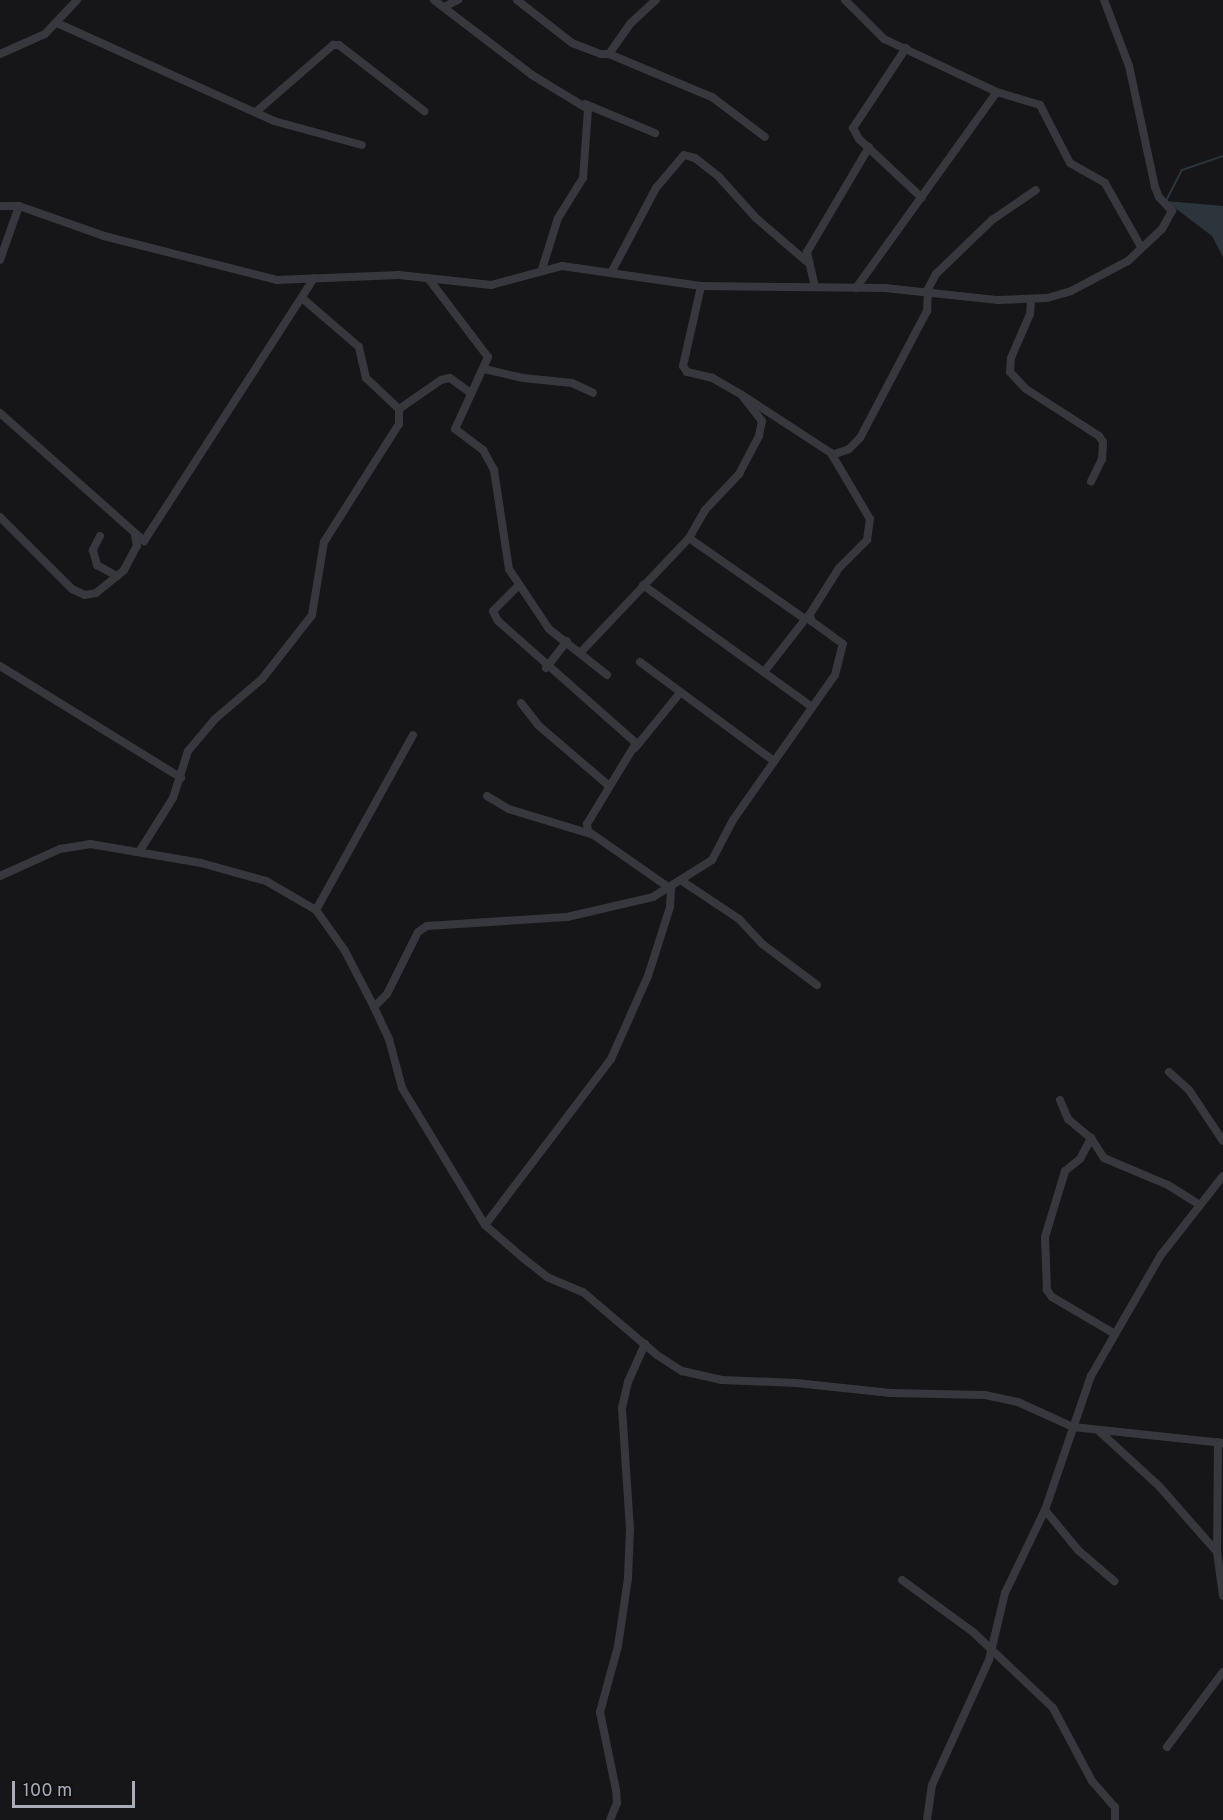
<!DOCTYPE html>
<style>
body{margin:0}
#map{position:relative;width:1223px;height:1820px;overflow:hidden;background:#161618;font-family:Overpass,sans-serif}
div>[style]{position:absolute}
.water>*{inset:0;background:#2c353c}
.stream>*{height:2px;margin:-1px;padding:0 1px;transform-origin:1px;border-radius:1px;background:#2c353c}
.street>*{height:8px;margin:-4px;padding:0 4px;transform-origin:4px;border-radius:4px;background:#37383d}
span{translate:-50% -50%;white-space:nowrap;text-align:center;line-height:1.15;-webkit-text-stroke:5px #111113;paint-order:stroke}
.scale{position:absolute;left:12px;top:1781px;width:123px;height:27px;box-sizing:border-box;border:3px solid #a8adb8;border-top:0;padding-left:8px;font-size:18px;line-height:21px;white-space:nowrap;color:#a8adb8;-webkit-text-stroke:4px #111113;paint-order:stroke}
</style>
<div id="map">
<div class="water">
<i style="clip-path:polygon(1166px 201px,1223px 206px,1223px 257px,1212px 236px)"></i>
</div>
<div class="stream">
<i style="left:1166px;top:201px;width:35px;rotate:-63deg"></i>
<i style="left:1182px;top:170px;width:43px;rotate:-18.9deg"></i>
</div>
<div class="street">
<i style="left:434px;top:0;width:123px;rotate:37.4deg"></i>
<i style="left:532px;top:75px;width:66px;rotate:31.3deg"></i>
<i style="left:588px;top:109px;width:69px;rotate:94.1deg"></i>
<i style="left:583px;top:178px;width:47px;rotate:122deg"></i>
<i style="left:558px;top:218px;width:53px;rotate:107.4deg"></i>
<i style="left:517px;top:0;width:70px;rotate:38deg"></i>
<i style="left:572px;top:43px;width:31px;rotate:21deg"></i>
<i style="left:601px;top:54px;width:8px"></i>
<i style="left:609px;top:54px;width:38px;rotate:-55deg"></i>
<i style="left:631px;top:23px;width:34px;rotate:-43deg"></i>
<i style="left:845px;top:0;width:55px;rotate:45deg"></i>
<i style="left:884px;top:39px;width:125px;rotate:25.1deg"></i>
<i style="left:997px;top:92px;width:45px;rotate:16.8deg"></i>
<i style="left:1040px;top:105px;width:65px;rotate:62.7deg"></i>
<i style="left:1070px;top:163px;width:40px;rotate:29.7deg"></i>
<i style="left:1105px;top:183px;width:71px;rotate:60.6deg"></i>
<i style="left:444px;top:7px;width:16px;rotate:-27deg"></i>
<i style="left:57px;top:23px;width:238px;rotate:24.3deg"></i>
<i style="left:274px;top:121px;width:91px;rotate:15.3deg"></i>
<i style="left:906px;top:48px;width:96px;rotate:123.5deg"></i>
<i style="left:853px;top:128px;width:13px;rotate:61deg"></i>
<i style="left:859px;top:139px;width:86px;rotate:43.1deg"></i>
<i style="left:0;top:54px;width:49px;rotate:-24deg"></i>
<i style="left:45px;top:34px;width:47px;rotate:-46.7deg"></i>
<i style="left:609px;top:54px;width:112px;rotate:22.7deg"></i>
<i style="left:712px;top:97px;width:66px;rotate:37deg"></i>
<i style="left:585px;top:104px;width:76px;rotate:22.5deg"></i>
<i style="left:257px;top:111px;width:101px;rotate:-41deg"></i>
<i style="left:333px;top:45px;width:6px"></i>
<i style="left:339px;top:45px;width:108px;rotate:37.8deg"></i>
<i style="left:0;top:206px;width:19px"></i>
<i style="left:19px;top:206px;width:90px;rotate:19.4deg"></i>
<i style="left:104px;top:236px;width:178px;rotate:14.3deg"></i>
<i style="left:276px;top:280px;width:123px;rotate:-2.3deg"></i>
<i style="left:399px;top:275px;width:93px;rotate:6.2deg"></i>
<i style="left:491px;top:285px;width:73px;rotate:-15deg"></i>
<i style="left:562px;top:266px;width:140px;rotate:8.2deg"></i>
<i style="left:701px;top:286px;width:184px;rotate:0.6deg"></i>
<i style="left:885px;top:288px;width:114px;rotate:6.1deg"></i>
<i style="left:998px;top:300px;width:49px;rotate:-2.3deg"></i>
<i style="left:1047px;top:298px;width:25px;rotate:-16deg"></i>
<i style="left:1071px;top:291px;width:64px;rotate:-27.8deg"></i>
<i style="left:1128px;top:261px;width:47px;rotate:-43.3deg"></i>
<i style="left:1162px;top:229px;width:21px;rotate:-61deg"></i>
<i style="left:1172px;top:211px;width:19px;rotate:-133deg"></i>
<i style="left:1159px;top:197px;width:11px;rotate:-112deg"></i>
<i style="left:1155px;top:187px;width:124px;rotate:-102.1deg"></i>
<i style="left:1129px;top:66px;width:71px;rotate:-110.7deg"></i>
<i style="left:0;top:260px;width:57px;rotate:-70.6deg"></i>
<i style="left:611px;top:273px;width:96px;rotate:-62.1deg"></i>
<i style="left:656px;top:188px;width:43px;rotate:-49.7deg"></i>
<i style="left:684px;top:155px;width:11px;rotate:15deg"></i>
<i style="left:695px;top:158px;width:31px;rotate:38deg"></i>
<i style="left:719px;top:177px;width:55px;rotate:47.9deg"></i>
<i style="left:756px;top:218px;width:66px;rotate:40.7deg"></i>
<i style="left:428px;top:278px;width:99px;rotate:52.8deg"></i>
<i style="left:488px;top:357px;width:79px;rotate:114.6deg"></i>
<i style="left:455px;top:429px;width:35px;rotate:37deg"></i>
<i style="left:483px;top:450px;width:23px;rotate:61deg"></i>
<i style="left:494px;top:470px;width:100px;rotate:81.4deg"></i>
<i style="left:509px;top:569px;width:72px;rotate:56.3deg"></i>
<i style="left:549px;top:629px;width:74px;rotate:38.4deg"></i>
<i style="left:815px;top:287px;width:36px;rotate:-103deg"></i>
<i style="left:807px;top:252px;width:122px;rotate:-59.4deg"></i>
<i style="left:856px;top:288px;width:241px;rotate:-54.3deg"></i>
<i style="left:1031px;top:301px;width:13px;rotate:94deg"></i>
<i style="left:1030px;top:314px;width:48px;rotate:113.4deg"></i>
<i style="left:1011px;top:358px;width:14px;rotate:94deg"></i>
<i style="left:1010px;top:372px;width:23px;rotate:47deg"></i>
<i style="left:1026px;top:389px;width:87px;rotate:32.8deg"></i>
<i style="left:1099px;top:436px;width:7px;rotate:56deg"></i>
<i style="left:1103px;top:442px;width:17px;rotate:93deg"></i>
<i style="left:1102px;top:459px;width:25px;rotate:116deg"></i>
<i style="left:484px;top:369px;width:40px;rotate:13deg"></i>
<i style="left:523px;top:378px;width:49px;rotate:5.8deg"></i>
<i style="left:572px;top:383px;width:23px;rotate:25deg"></i>
<i style="left:399px;top:409px;width:51px;rotate:-34.6deg"></i>
<i style="left:441px;top:380px;width:9px;rotate:-13deg"></i>
<i style="left:450px;top:378px;width:26px;rotate:36deg"></i>
<i style="left:0;top:413px;width:193px;rotate:41.6deg"></i>
<i style="left:144px;top:541px;width:313px;rotate:-57.1deg"></i>
<i style="left:832px;top:455px;width:18px;rotate:-19deg"></i>
<i style="left:849px;top:449px;width:16px;rotate:-45deg"></i>
<i style="left:860px;top:438px;width:144px;rotate:-62.2deg"></i>
<i style="left:927px;top:311px;width:22px;rotate:-87deg"></i>
<i style="left:928px;top:289px;width:17px;rotate:-62deg"></i>
<i style="left:936px;top:274px;width:78px;rotate:-44deg"></i>
<i style="left:992px;top:220px;width:53px;rotate:-34.3deg"></i>
<i style="left:0;top:517px;width:102px;rotate:45deg"></i>
<i style="left:72px;top:589px;width:14px;rotate:25deg"></i>
<i style="left:85px;top:595px;width:11px;rotate:-10deg"></i>
<i style="left:96px;top:593px;width:36px;rotate:-39deg"></i>
<i style="left:124px;top:570px;width:27px;rotate:-62deg"></i>
<i style="left:137px;top:546px;width:10px;rotate:-101deg"></i>
<i style="left:100px;top:536px;width:16px;rotate:117deg"></i>
<i style="left:93px;top:550px;width:16px;rotate:75deg"></i>
<i style="left:97px;top:565px;width:23px;rotate:29deg"></i>
<i style="left:689px;top:538px;width:141px;rotate:34.9deg"></i>
<i style="left:643px;top:585px;width:208px;rotate:35.8deg"></i>
<i style="left:581px;top:652px;width:157px;rotate:-46.5deg"></i>
<i style="left:689px;top:538px;width:32px;rotate:-60deg"></i>
<i style="left:705px;top:510px;width:50px;rotate:-46.6deg"></i>
<i style="left:739px;top:474px;width:43px;rotate:-62.2deg"></i>
<i style="left:759px;top:436px;width:15px;rotate:-79deg"></i>
<i style="left:762px;top:421px;width:33px;rotate:-128deg"></i>
<i style="left:742px;top:395px;width:34px;rotate:-150deg"></i>
<i style="left:713px;top:378px;width:27px;rotate:-167deg"></i>
<i style="left:687px;top:372px;width:7px;rotate:-124deg"></i>
<i style="left:683px;top:366px;width:82px;rotate:-77.3deg"></i>
<i style="left:640px;top:662px;width:167px;rotate:36.5deg"></i>
<i style="left:0;top:666px;width:213px;rotate:31.7deg"></i>
<i style="left:546px;top:668px;width:34px;rotate:-52deg"></i>
<i style="left:764px;top:672px;width:70px;rotate:-52deg"></i>
<i style="left:521px;top:703px;width:28px;rotate:52deg"></i>
<i style="left:538px;top:725px;width:92px;rotate:40.6deg"></i>
<i style="left:635px;top:748px;width:70px;rotate:-50.8deg"></i>
<i style="left:487px;top:796px;width:26px;rotate:31deg"></i>
<i style="left:509px;top:809px;width:86px;rotate:17deg"></i>
<i style="left:139px;top:852px;width:64px;rotate:-57.8deg"></i>
<i style="left:173px;top:798px;width:49px;rotate:-72.3deg"></i>
<i style="left:188px;top:751px;width:42px;rotate:-49.8deg"></i>
<i style="left:215px;top:719px;width:62px;rotate:-40.4deg"></i>
<i style="left:262px;top:679px;width:81px;rotate:-52deg"></i>
<i style="left:312px;top:615px;width:74px;rotate:-80.7deg"></i>
<i style="left:324px;top:542px;width:140px;rotate:-57.6deg"></i>
<i style="left:399px;top:424px;width:15px;rotate:-90deg"></i>
<i style="left:399px;top:409px;width:45px;rotate:-136.8deg"></i>
<i style="left:366px;top:378px;width:32px;rotate:-103deg"></i>
<i style="left:359px;top:347px;width:75px;rotate:-139.3deg"></i>
<i style="left:0;top:876px;width:66px;rotate:-24.2deg"></i>
<i style="left:60px;top:849px;width:30px;rotate:-9deg"></i>
<i style="left:90px;top:844px;width:113px;rotate:9.7deg"></i>
<i style="left:201px;top:863px;width:67px;rotate:15.5deg"></i>
<i style="left:266px;top:881px;width:58px;rotate:30.1deg"></i>
<i style="left:316px;top:910px;width:50px;rotate:54.7deg"></i>
<i style="left:345px;top:951px;width:63px;rotate:62.6deg"></i>
<i style="left:374px;top:1007px;width:35px;rotate:65deg"></i>
<i style="left:389px;top:1039px;width:51px;rotate:75.1deg"></i>
<i style="left:402px;top:1088px;width:160px;rotate:58.8deg"></i>
<i style="left:485px;top:1225px;width:50px;rotate:41deg"></i>
<i style="left:523px;top:1258px;width:31px;rotate:38deg"></i>
<i style="left:547px;top:1277px;width:39px;rotate:23deg"></i>
<i style="left:583px;top:1292px;width:97px;rotate:40.4deg"></i>
<i style="left:657px;top:1355px;width:30px;rotate:33deg"></i>
<i style="left:682px;top:1371px;width:41px;rotate:12.7deg"></i>
<i style="left:722px;top:1380px;width:74px;rotate:2.3deg"></i>
<i style="left:796px;top:1383px;width:95px;rotate:6.1deg"></i>
<i style="left:890px;top:1393px;width:95px;rotate:1.2deg"></i>
<i style="left:985px;top:1395px;width:34px;rotate:12deg"></i>
<i style="left:1018px;top:1402px;width:60px;rotate:24.4deg"></i>
<i style="left:1073px;top:1427px;width:151px;rotate:6.1deg"></i>
<i style="left:682px;top:881px;width:69px;rotate:33.7deg"></i>
<i style="left:739px;top:919px;width:33px;rotate:47deg"></i>
<i style="left:761px;top:943px;width:70px;rotate:36.9deg"></i>
<i style="left:316px;top:910px;width:200px;rotate:-61deg"></i>
<i style="left:374px;top:1007px;width:18px;rotate:-45deg"></i>
<i style="left:387px;top:994px;width:69px;rotate:-63.4deg"></i>
<i style="left:418px;top:932px;width:11px;rotate:-34deg"></i>
<i style="left:427px;top:926px;width:140px;rotate:-3.7deg"></i>
<i style="left:567px;top:917px;width:88px;rotate:-13.1deg"></i>
<i style="left:653px;top:897px;width:70px;rotate:-32.1deg"></i>
<i style="left:712px;top:860px;width:45px;rotate:-62.3deg"></i>
<i style="left:733px;top:820px;width:177px;rotate:-54.9deg"></i>
<i style="left:835px;top:675px;width:32px;rotate:-76deg"></i>
<i style="left:843px;top:644px;width:39px;rotate:-144deg"></i>
<i style="left:811px;top:621px;width:7px;rotate:-98deg"></i>
<i style="left:810px;top:614px;width:54px;rotate:-57.8deg"></i>
<i style="left:839px;top:568px;width:40px;rotate:-45deg"></i>
<i style="left:867px;top:540px;width:21px;rotate:-82deg"></i>
<i style="left:870px;top:519px;width:77px;rotate:-120.6deg"></i>
<i style="left:831px;top:453px;width:106px;rotate:-146.9deg"></i>
<i style="left:1169px;top:1072px;width:27px;rotate:42deg"></i>
<i style="left:1189px;top:1090px;width:61px;rotate:56.3deg"></i>
<i style="left:1060px;top:1100px;width:21px;rotate:67deg"></i>
<i style="left:1068px;top:1119px;width:30px;rotate:40deg"></i>
<i style="left:485px;top:1225px;width:208px;rotate:-52.8deg"></i>
<i style="left:611px;top:1059px;width:91px;rotate:-66deg"></i>
<i style="left:648px;top:976px;width:72px;rotate:-72.3deg"></i>
<i style="left:670px;top:907px;width:18px;rotate:-87deg"></i>
<i style="left:671px;top:889px;width:101px;rotate:-145.1deg"></i>
<i style="left:588px;top:831px;width:7px;rotate:-98deg"></i>
<i style="left:587px;top:824px;width:95px;rotate:-58.8deg"></i>
<i style="left:636px;top:743px;width:184px;rotate:-138.5deg"></i>
<i style="left:498px;top:621px;width:11px;rotate:-117deg"></i>
<i style="left:493px;top:611px;width:35px;rotate:-45deg"></i>
<i style="left:1115px;top:1334px;width:73px;rotate:-149.6deg"></i>
<i style="left:1052px;top:1297px;width:9px;rotate:-126deg"></i>
<i style="left:1047px;top:1290px;width:53px;rotate:-92.2deg"></i>
<i style="left:1045px;top:1237px;width:69px;rotate:-73.1deg"></i>
<i style="left:1065px;top:1171px;width:19px;rotate:-39deg"></i>
<i style="left:1080px;top:1159px;width:24px;rotate:-62deg"></i>
<i style="left:1091px;top:1138px;width:24px;rotate:57deg"></i>
<i style="left:1104px;top:1158px;width:69px;rotate:22.9deg"></i>
<i style="left:1168px;top:1185px;width:36px;rotate:32deg"></i>
<i style="left:1099px;top:1431px;width:81px;rotate:42.5deg"></i>
<i style="left:1159px;top:1486px;width:88px;rotate:48.7deg"></i>
<i style="left:1218px;top:1442px;width:110px;rotate:90.5deg"></i>
<i style="left:1217px;top:1552px;width:44px;rotate:82.2deg"></i>
<i style="left:1045px;top:1510px;width:52px;rotate:50.5deg"></i>
<i style="left:1078px;top:1550px;width:48px;rotate:40.7deg"></i>
<i style="left:902px;top:1580px;width:88px;rotate:36.2deg"></i>
<i style="left:973px;top:1632px;width:110px;rotate:43.5deg"></i>
<i style="left:1053px;top:1708px;width:83px;rotate:61.9deg"></i>
<i style="left:1092px;top:1781px;width:35px;rotate:49deg"></i>
<i style="left:1115px;top:1807px;width:13px;rotate:90deg"></i>
<i style="left:1167px;top:1747px;width:94px;rotate:-53.3deg"></i>
<i style="left:610px;top:1820px;width:18px;rotate:-68deg"></i>
<i style="left:617px;top:1803px;width:13px;rotate:-94deg"></i>
<i style="left:616px;top:1790px;width:80px;rotate:-101.6deg"></i>
<i style="left:600px;top:1712px;width:68px;rotate:-74.7deg"></i>
<i style="left:618px;top:1646px;width:69px;rotate:-81.6deg"></i>
<i style="left:628px;top:1578px;width:49px;rotate:-87.7deg"></i>
<i style="left:630px;top:1529px;width:121px;rotate:-93.8deg"></i>
<i style="left:622px;top:1408px;width:27px;rotate:-77deg"></i>
<i style="left:628px;top:1382px;width:42px;rotate:-65.9deg"></i>
<i style="left:927px;top:1820px;width:35px;rotate:-82deg"></i>
<i style="left:932px;top:1785px;width:137px;rotate:-65.5deg"></i>
<i style="left:989px;top:1660px;width:69px;rotate:-76.6deg"></i>
<i style="left:1005px;top:1593px;width:92px;rotate:-64.3deg"></i>
<i style="left:1045px;top:1510px;width:142px;rotate:-71.1deg"></i>
<i style="left:1091px;top:1376px;width:140px;rotate:-60deg"></i>
<i style="left:1161px;top:1255px;width:100px;rotate:-51.9deg"></i>
</div>
<div class="scale">100 m</div>
</div>
